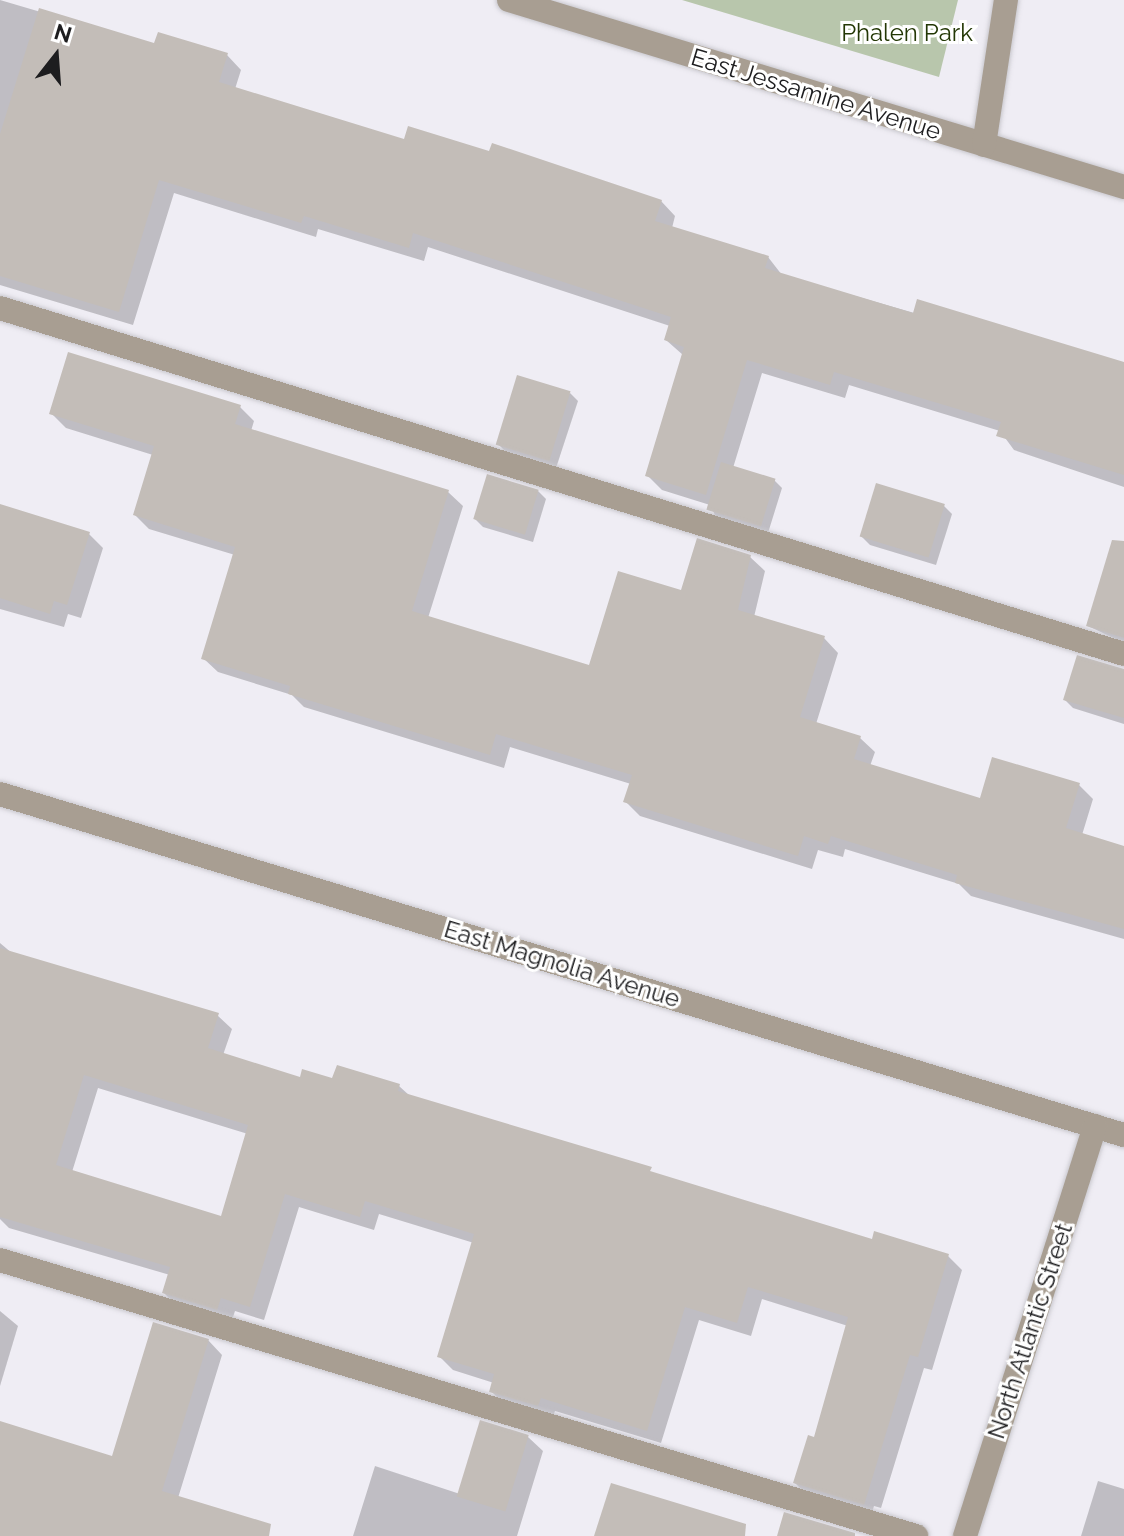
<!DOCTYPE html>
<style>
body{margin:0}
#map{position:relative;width:1124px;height:1536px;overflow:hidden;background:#efedf4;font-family:Raleway,sans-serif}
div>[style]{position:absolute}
.green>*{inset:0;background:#b8c6ac}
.shadow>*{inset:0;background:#0003}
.building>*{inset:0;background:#c3bdb8;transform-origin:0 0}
.roads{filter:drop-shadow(0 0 2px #c9c8ce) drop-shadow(0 0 2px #c9c8ce)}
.minor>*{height:24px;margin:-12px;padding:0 12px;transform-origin:12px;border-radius:12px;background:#a89e92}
span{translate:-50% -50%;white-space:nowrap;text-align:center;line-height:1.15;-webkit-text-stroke:6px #fff;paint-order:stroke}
.park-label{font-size:24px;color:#233705}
.street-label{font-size:24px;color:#1d1d1f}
.north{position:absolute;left:16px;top:16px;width:80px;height:80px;-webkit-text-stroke:6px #fff;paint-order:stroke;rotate:17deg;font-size:22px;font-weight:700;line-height:32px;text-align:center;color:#1d1d1f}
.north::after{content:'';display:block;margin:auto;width:28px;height:36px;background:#1d1d1f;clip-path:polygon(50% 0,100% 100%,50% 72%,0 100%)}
</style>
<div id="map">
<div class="green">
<i style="clip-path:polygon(682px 0,958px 0,939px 77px)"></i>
</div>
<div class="shadow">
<i style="clip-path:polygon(0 0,156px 46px,227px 55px,241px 70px,235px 89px,406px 141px,661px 201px,675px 216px,672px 228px,768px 257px,782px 275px,1124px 373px,1124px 487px,1014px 450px,1000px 431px,849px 385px,845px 398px,762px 373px,733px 468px,774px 480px,782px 488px,768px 533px,716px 517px,710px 505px,662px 490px,647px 475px,683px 355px,666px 340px,670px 326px,428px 247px,424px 261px,318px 229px,316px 237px,174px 193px,133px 325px,0 285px)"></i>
<i style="clip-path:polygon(570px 393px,578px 401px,556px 468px,506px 452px,498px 444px)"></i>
<i style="clip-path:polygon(240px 407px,254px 421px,251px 431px,448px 492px,463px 506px,428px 618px,590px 668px,683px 593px,750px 557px,765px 571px,754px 617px,824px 638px,838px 653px,816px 724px,860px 738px,875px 752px,870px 766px,981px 800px,1079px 785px,1093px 799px,1082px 835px,1124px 848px,1124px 939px,971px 896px,959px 884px,845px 849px,843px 857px,818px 850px,812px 869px,640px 816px,626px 802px,631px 784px,510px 747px,504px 768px,304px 707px,292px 695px,218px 672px,203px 658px,235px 555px,149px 529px,135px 515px,153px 455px,66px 428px,51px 413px)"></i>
<i style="clip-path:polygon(538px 491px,546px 499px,533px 542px,483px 527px,475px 519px)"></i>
<i style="clip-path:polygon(0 506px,88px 533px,103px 548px,81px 618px,68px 614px,64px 627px,0 609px)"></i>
<i style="clip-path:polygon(944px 506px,952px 514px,936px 565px,870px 545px,862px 537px)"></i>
<i style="clip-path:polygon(1124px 581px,1124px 643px,1088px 626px)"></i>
<i style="clip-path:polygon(1124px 670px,1124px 724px,1073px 708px,1065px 700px)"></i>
<i style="clip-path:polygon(evenodd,0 943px,13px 954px,217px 1015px,232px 1029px,223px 1055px,301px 1079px,399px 1086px,410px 1096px,657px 1175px,873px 1242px,948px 1256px,962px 1270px,932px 1370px,924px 1368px,881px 1508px,874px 1506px,871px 1515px,809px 1497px,795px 1483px,815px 1440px,848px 1326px,762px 1299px,751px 1336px,699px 1320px,661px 1443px,555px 1411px,552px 1419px,505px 1405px,491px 1391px,494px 1383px,453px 1370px,439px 1356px,474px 1243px,379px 1214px,374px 1230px,299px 1207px,264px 1320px,235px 1311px,231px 1323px,178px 1307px,164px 1293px,170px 1275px,9px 1228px,0 1219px,0 943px,98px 1088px,248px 1134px,222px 1218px,72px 1172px,98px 1088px)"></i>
<i style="clip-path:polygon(0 1311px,18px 1326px,0 1386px)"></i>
<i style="clip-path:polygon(208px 1340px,222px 1355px,178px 1498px,210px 1536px,0 1536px,0 1423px,113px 1458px)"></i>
<i style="clip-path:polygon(528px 1437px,543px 1451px,517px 1536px,353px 1536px,375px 1466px,460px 1494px)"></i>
<i style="clip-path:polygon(1098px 1481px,1124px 1489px,1124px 1536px,1081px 1536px)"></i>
</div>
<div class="building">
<i style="clip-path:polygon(39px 8px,154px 43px,158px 32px,228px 53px,219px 82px,404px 139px,408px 126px,489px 151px,492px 143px,662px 200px,655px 221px,769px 256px,765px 268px,913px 313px,917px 299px,1124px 362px,1124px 475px,996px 436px,1001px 422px,834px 372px,830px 385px,747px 360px,706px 495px,645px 476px,684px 347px,664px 340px,671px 317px,413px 233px,409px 248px,304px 216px,301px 223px,159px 180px,119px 312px,0 276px,0 134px)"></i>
<i style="clip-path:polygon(68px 352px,241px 405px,235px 424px,449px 490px,412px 611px,589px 665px,618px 571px,681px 590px,697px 538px,751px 555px,738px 610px,825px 636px,800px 717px,861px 736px,854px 759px,980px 798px,992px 757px,1080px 783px,1066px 828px,1124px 846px,1124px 929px,955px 883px,957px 875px,831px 836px,828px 844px,804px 836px,798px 856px,623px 802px,632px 775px,496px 734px,490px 755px,288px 694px,290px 686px,201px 659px,235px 547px,133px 515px,154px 446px,49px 414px)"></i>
<i style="left:517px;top:375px;width:56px;height:73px;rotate:17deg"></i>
<i style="left:721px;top:462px;width:57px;height:50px;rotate:17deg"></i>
<i style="left:487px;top:474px;width:54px;height:47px;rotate:17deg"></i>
<i style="left:876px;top:483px;width:72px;height:56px;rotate:17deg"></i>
<i style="clip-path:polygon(0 504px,90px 532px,67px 605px,54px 601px,50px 614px,0 598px)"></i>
<i style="clip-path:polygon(1112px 540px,1124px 541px,1124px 638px,1086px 626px)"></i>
<i style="clip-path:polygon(1077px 655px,1124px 669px,1124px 718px,1063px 700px)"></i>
<i style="clip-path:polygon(evenodd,0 948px,219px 1013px,208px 1048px,300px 1077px,302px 1069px,332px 1078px,337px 1065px,400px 1084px,398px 1091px,652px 1167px,650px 1171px,872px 1239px,874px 1231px,949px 1254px,918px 1357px,910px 1355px,864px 1505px,793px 1483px,808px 1435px,814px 1437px,848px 1317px,748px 1287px,737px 1323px,685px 1307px,647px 1431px,541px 1398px,538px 1406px,489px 1392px,494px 1374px,437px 1357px,474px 1234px,365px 1201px,360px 1217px,285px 1194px,250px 1307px,221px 1298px,217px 1310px,162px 1293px,170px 1267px,0 1217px,0 948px,84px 1075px,248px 1125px,221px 1216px,56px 1165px,84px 1075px)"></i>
<i style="clip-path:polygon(153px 1322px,209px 1339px,162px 1491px,271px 1524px,269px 1536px,0 1536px,0 1421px,112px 1456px)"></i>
<i style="left:480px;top:1420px;width:51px;height:80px;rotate:17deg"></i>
<i style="clip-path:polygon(611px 1483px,746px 1524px,745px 1536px,594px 1536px)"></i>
<i style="clip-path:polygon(784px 1512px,855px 1533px,855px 1536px,777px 1536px)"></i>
</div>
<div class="roads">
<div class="minor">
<i style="left:509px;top:0;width:643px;rotate:16.91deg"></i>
<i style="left:984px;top:145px;width:147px;rotate:-81.4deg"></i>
<i style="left:0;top:308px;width:1176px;rotate:17.11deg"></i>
<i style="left:0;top:794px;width:1175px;rotate:16.88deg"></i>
<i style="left:0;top:1260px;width:957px;rotate:16.77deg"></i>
<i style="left:965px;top:1536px;width:430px;rotate:-72.4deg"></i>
</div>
</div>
<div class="park-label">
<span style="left:907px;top:33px">Phalen Park</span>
</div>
<div class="street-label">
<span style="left:816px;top:94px;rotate:17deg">East Jessamine Avenue</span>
<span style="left:562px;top:964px;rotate:17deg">East Magnolia Avenue</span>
<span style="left:1030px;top:1331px;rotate:-72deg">North Atlantic Street</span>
</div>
<div class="north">N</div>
</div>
